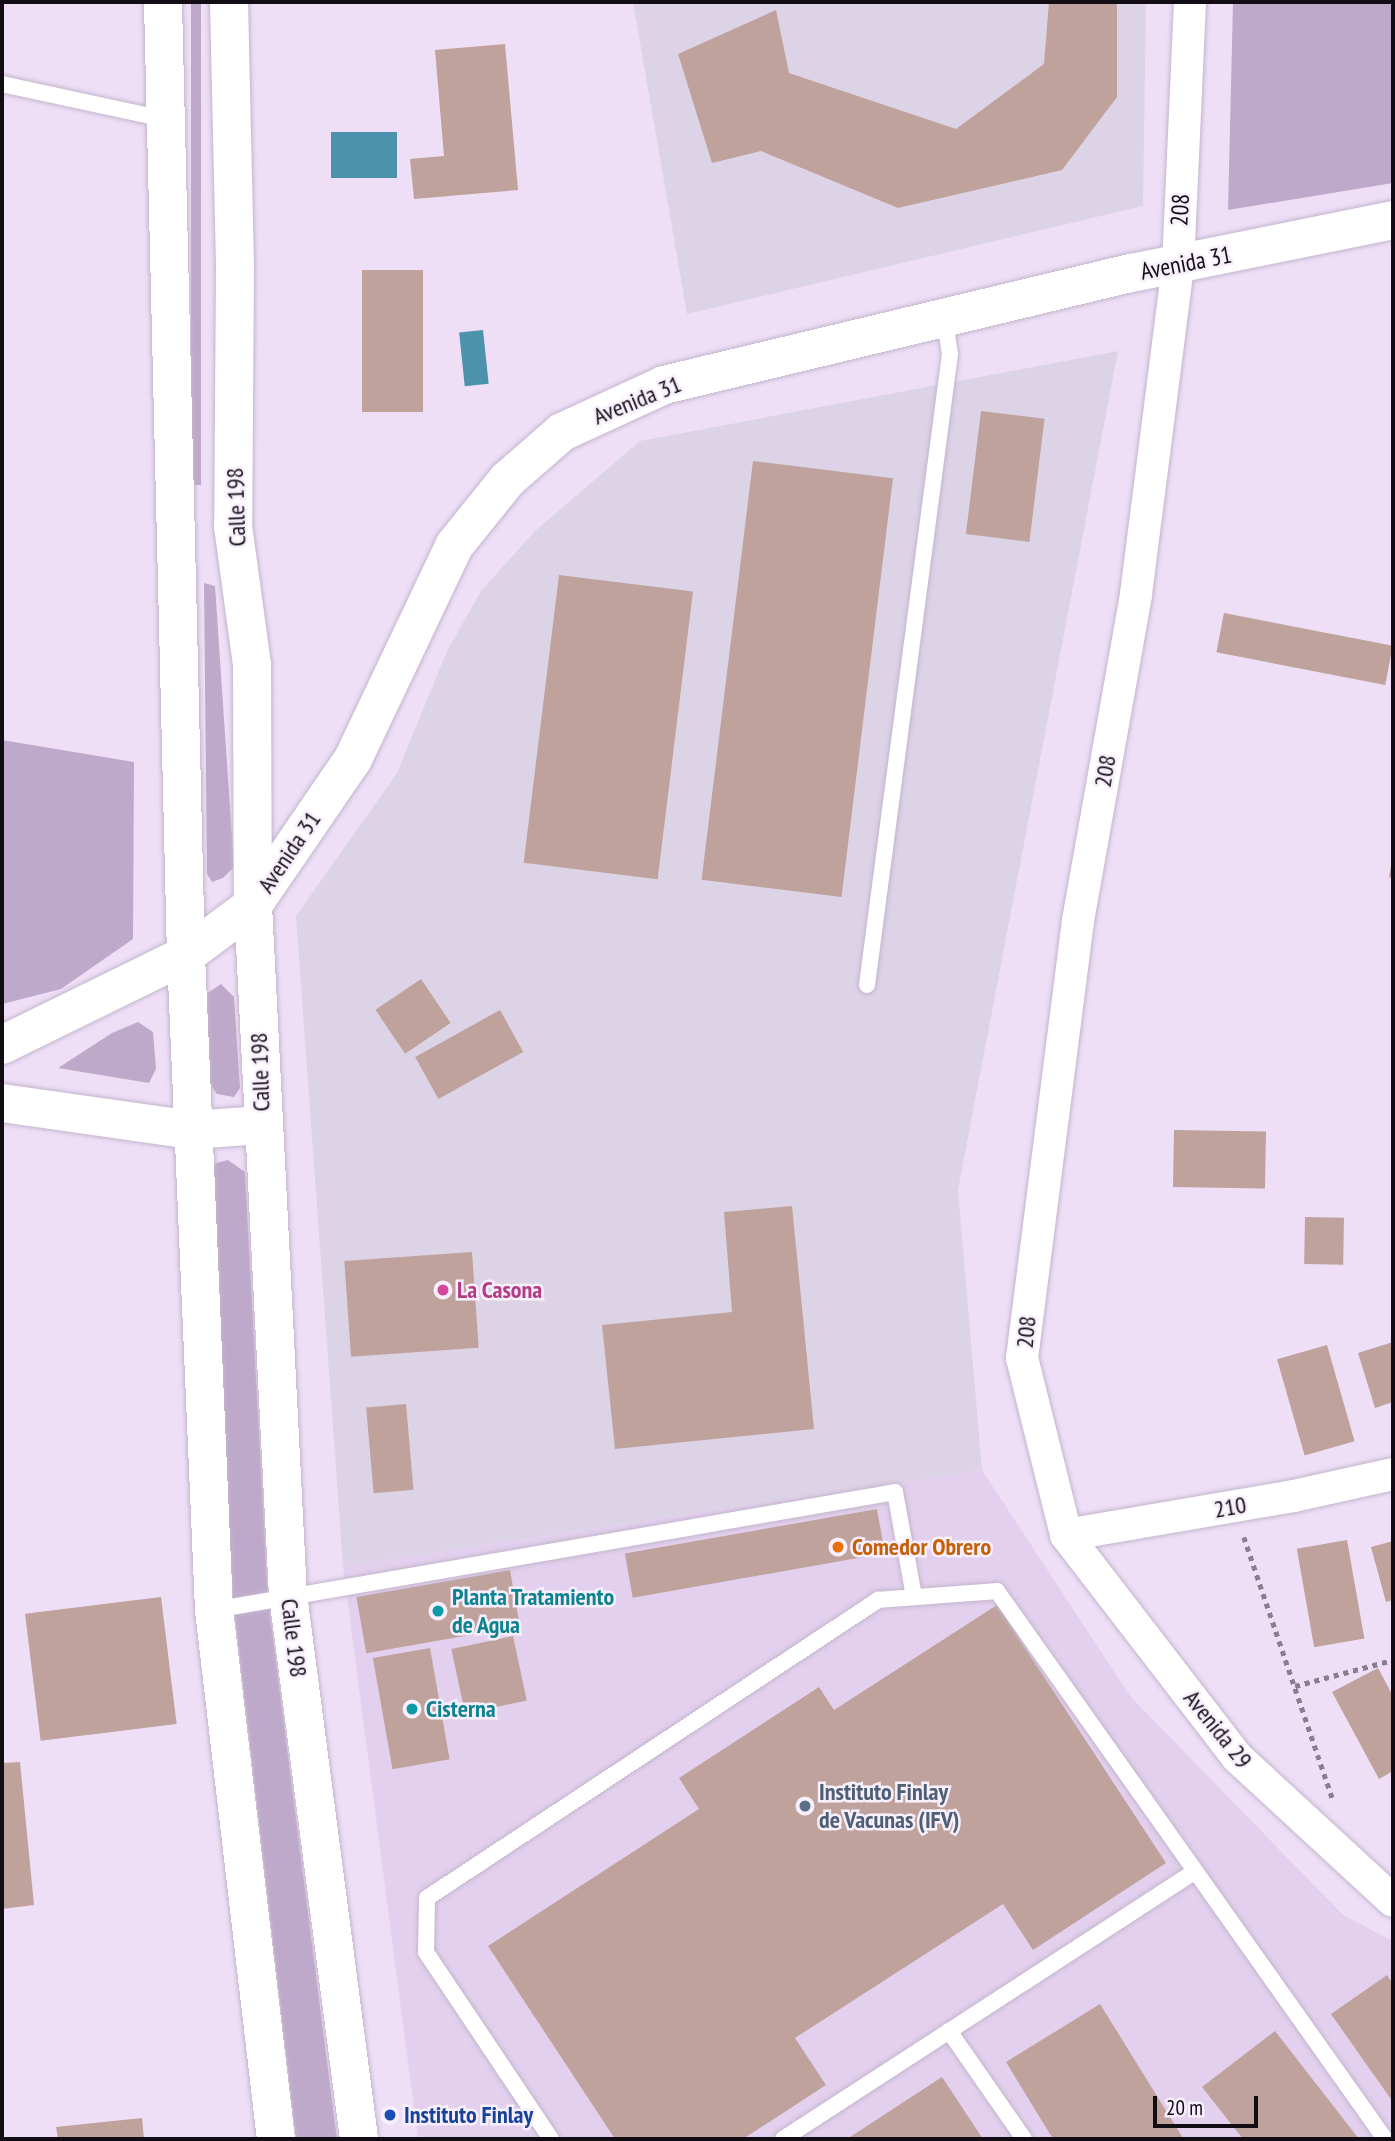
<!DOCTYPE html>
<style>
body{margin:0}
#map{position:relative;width:1395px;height:2141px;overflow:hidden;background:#eedff7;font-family:"PT Sans Narrow",sans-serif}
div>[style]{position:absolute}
.built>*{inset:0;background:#e3d0ee}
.industrial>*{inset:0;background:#ddd3e7}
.green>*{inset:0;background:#bea9ca;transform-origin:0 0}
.water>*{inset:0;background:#4d92ad;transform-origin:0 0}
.building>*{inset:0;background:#bfa29c;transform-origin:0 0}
.path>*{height:4.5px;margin-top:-2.25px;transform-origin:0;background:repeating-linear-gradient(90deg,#887e8e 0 5px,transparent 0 10px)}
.roads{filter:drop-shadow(0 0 2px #c4b5cc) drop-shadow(0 0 2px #c4b5cc)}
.lane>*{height:16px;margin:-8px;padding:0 8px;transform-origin:8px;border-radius:8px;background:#fff}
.street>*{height:32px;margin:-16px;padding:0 16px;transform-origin:16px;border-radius:16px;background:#fff}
.secondary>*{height:38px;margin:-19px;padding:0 19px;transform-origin:19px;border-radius:19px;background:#fff}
.dots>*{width:19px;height:19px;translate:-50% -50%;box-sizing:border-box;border:4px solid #f8effd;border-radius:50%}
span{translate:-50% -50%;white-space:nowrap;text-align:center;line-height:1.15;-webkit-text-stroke:5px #f8effd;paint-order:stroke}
.street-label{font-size:24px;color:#120c14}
.hotel-label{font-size:24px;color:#b23c85;font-weight:700}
.left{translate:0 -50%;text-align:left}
.food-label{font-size:24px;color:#c56008;font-weight:700}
.culture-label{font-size:24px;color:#0d838f;font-weight:700}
.service-label{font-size:24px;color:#4e5e75;font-weight:700}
.transit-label{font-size:24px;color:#164399;font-weight:700}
.frame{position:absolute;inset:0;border:4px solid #120c14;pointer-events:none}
.scale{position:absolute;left:1153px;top:2096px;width:105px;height:32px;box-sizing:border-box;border:4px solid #120c14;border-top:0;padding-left:9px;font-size:21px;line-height:24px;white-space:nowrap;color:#120c14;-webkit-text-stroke:5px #f8effd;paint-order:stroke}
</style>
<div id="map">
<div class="built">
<i style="clip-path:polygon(982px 1470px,1130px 1696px,1343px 1915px,1393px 1941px,1393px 2139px,418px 2139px,343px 1566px)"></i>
</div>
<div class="industrial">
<i style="clip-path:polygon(633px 2px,1146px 2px,1143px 206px,687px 314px)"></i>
<i style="clip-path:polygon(1118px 351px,958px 1190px,982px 1470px,343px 1566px,296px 916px,397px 773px,447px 651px,481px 591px,535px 531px,640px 441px)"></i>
</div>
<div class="green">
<i style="left:191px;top:2px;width:10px;height:483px"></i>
<i style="clip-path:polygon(1233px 2px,1393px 2px,1393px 183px,1228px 210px)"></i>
<i style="clip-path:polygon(204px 583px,215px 586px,234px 867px,223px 878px,212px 882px,207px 874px)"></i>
<i style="clip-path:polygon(2px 740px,134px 762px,133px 939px,61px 989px,2px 1004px)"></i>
<i style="clip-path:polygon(221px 984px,234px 997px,240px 1088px,234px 1097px,217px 1094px,210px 1084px,206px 994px)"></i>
<i style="clip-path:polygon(138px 1022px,153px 1032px,156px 1069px,149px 1083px,58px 1068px,112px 1033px)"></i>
<i style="clip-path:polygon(228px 1160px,245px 1172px,268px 1599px,337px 2139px,296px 2139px,233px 1599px,209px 1179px,216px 1163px)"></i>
</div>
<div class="water">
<i style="left:331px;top:132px;width:66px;height:46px"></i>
<i style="left:483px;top:330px;width:54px;height:24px;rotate:84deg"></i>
</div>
<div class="building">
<i style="clip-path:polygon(1049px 2px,1117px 2px,1117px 97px,1062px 170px,898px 208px,761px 151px,712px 163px,678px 54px,776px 10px,789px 73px,956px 129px,1044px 64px)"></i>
<i style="clip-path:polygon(505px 44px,518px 190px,414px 199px,410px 159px,444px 156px,435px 50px)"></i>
<i style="left:362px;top:270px;width:61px;height:142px"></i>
<i style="left:981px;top:411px;width:64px;height:124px;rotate:7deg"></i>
<i style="left:753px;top:461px;width:141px;height:422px;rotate:7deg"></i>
<i style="left:559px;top:575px;width:135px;height:290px;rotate:7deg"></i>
<i style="left:1224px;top:613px;width:172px;height:40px;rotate:11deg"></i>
<i style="clip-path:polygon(1392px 861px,1393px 861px,1393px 879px,1389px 877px)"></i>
<i style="left:421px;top:979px;width:53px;height:55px;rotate:56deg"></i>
<i style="left:500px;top:1010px;width:48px;height:97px;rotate:61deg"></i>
<i style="left:1174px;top:1130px;width:92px;height:57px;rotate:1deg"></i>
<i style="clip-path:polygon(792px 1206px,814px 1429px,615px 1449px,602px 1325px,732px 1312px,724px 1212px)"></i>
<i style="left:1305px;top:1217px;width:39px;height:47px;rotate:1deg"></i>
<i style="left:472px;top:1252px;width:96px;height:128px;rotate:86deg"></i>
<i style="clip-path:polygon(1393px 1342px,1393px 1402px,1375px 1408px,1358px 1353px)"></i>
<i style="left:1327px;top:1345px;width:100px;height:52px;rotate:74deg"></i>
<i style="left:406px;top:1404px;width:86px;height:40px;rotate:85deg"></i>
<i style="left:877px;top:1509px;width:45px;height:256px;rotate:80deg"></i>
<i style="left:1347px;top:1540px;width:100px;height:51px;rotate:80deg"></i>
<i style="clip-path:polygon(1393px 1541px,1393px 1600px,1386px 1602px,1371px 1547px)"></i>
<i style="left:510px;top:1570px;width:57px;height:156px;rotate:80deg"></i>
<i style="left:161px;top:1597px;width:128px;height:137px;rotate:83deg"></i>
<i style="clip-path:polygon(997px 1605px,1166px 1863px,1033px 1950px,1003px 1904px,795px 2038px,826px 2085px,743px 2139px,615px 2139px,488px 1946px,699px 1809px,679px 1778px,819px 1687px,834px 1710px)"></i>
<i style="left:513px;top:1636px;width:66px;height:63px;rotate:78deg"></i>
<i style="left:430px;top:1648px;width:113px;height:58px;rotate:80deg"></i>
<i style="clip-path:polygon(1378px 1668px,1393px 1696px,1393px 1771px,1379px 1779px,1332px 1692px)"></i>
<i style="clip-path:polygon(20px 1762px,34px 1905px,2px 1909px,2px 1763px)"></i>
<i style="clip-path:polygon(1387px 1975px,1393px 1984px,1393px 2102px,1331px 2014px)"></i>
<i style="clip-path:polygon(1100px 2004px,1183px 2138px,1182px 2139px,1053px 2139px,1006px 2062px)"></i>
<i style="clip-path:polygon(1275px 2031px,1359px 2139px,1243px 2139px,1202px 2087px)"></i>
<i style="clip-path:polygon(942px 2077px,983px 2139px,847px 2139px)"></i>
<i style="clip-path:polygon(142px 2118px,144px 2139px,58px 2139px,56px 2127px)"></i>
</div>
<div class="path">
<i style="left:1244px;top:1537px;width:278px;rotate:71.3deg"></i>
<i style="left:1295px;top:1686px;width:101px;rotate:-14.9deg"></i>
</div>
<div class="roads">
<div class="lane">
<i style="left:2px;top:84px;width:166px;rotate:12.2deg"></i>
<i style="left:867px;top:985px;width:636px;rotate:-82.51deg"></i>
<i style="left:950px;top:354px;width:36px;rotate:-99deg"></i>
<i style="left:214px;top:1610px;width:691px;rotate:-9.83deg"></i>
<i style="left:895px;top:1492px;width:107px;rotate:79.7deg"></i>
<i style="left:949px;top:2031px;width:131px;rotate:55.2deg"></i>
<i style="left:551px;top:2139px;width:225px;rotate:-123.8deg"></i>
<i style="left:426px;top:1952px;width:54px;rotate:-88.9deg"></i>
<i style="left:427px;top:1898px;width:541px;rotate:-33.45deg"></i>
<i style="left:878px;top:1600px;width:119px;rotate:-4.3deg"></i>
<i style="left:997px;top:1591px;width:671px;rotate:54.7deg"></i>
<i style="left:783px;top:2139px;width:491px;rotate:-33deg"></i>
</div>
<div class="street">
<i style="left:1190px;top:2px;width:264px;rotate:92.6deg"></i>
<i style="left:1178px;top:266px;width:332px;rotate:97.3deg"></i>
<i style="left:1136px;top:595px;width:331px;rotate:100.1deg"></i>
<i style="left:1078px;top:921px;width:441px;rotate:97.3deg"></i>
<i style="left:1022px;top:1358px;width:182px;rotate:76deg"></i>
<i style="left:1066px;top:1535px;width:280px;rotate:52.4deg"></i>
<i style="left:1237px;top:1757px;width:212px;rotate:42.7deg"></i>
<i style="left:1066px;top:1535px;width:231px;rotate:-9.7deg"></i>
<i style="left:1294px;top:1496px;width:101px;rotate:-12.5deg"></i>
</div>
<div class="secondary">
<i style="left:163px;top:2px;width:953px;rotate:88.62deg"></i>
<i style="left:186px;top:955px;width:656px;rotate:87.55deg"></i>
<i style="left:214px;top:1610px;width:533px;rotate:83.32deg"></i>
<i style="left:229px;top:2px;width:264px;rotate:88.7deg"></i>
<i style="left:235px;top:266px;width:260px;rotate:90.4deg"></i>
<i style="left:233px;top:526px;width:139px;rotate:82.2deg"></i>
<i style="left:252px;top:664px;width:241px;rotate:89.8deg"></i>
<i style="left:253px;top:905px;width:691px;rotate:87.1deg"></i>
<i style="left:288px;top:1595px;width:549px;rotate:82.56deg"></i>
<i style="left:2px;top:1045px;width:205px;rotate:-26.1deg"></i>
<i style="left:186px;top:955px;width:84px;rotate:-36.7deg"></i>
<i style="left:253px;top:905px;width:177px;rotate:-55.6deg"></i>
<i style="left:353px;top:759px;width:236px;rotate:-64.6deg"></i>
<i style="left:454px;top:546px;width:85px;rotate:-51.2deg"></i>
<i style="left:507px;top:480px;width:73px;rotate:-41.1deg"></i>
<i style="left:562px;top:432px;width:112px;rotate:-24.7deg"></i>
<i style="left:664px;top:385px;width:480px;rotate:-13.5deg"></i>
<i style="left:1131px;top:273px;width:267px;rotate:-11.4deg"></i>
<i style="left:2px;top:1103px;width:191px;rotate:8.1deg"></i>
<i style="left:191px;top:1130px;width:71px;rotate:-4deg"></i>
</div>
</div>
<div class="dots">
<i style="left:443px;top:1290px;background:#d1479c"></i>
<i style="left:838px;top:1547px;background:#e8710a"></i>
<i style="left:438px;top:1611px;background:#0f9aa8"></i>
<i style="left:412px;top:1709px;background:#0f9aa8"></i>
<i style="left:805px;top:1806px;background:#5c6f8a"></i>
<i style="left:390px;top:2115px;background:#1a4fb4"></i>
</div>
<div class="street-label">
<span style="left:1180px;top:210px;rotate:-87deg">208</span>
<span style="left:1186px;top:263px;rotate:-11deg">Avenida 31</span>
<span style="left:637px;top:400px;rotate:-22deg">Avenida 31</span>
<span style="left:236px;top:507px;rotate:-92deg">Calle 198</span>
<span style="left:1105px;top:771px;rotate:-80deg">208</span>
<span style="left:289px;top:852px;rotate:-56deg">Avenida 31</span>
<span style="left:260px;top:1072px;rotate:-92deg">Calle 198</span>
<span style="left:1026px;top:1332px;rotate:-84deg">208</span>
<span style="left:1230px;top:1507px;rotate:-10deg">210</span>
<span style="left:294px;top:1638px;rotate:83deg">Calle 198</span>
<span style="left:1218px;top:1729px;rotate:51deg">Avenida 29</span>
</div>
<div class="hotel-label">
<span class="left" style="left:457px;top:1290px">La Casona</span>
</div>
<div class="food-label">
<span class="left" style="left:852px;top:1547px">Comedor Obrero</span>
</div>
<div class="culture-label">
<span class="left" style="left:452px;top:1611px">Planta Tratamiento<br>de Agua</span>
<span class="left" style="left:426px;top:1709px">Cisterna</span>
</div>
<div class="service-label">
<span class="left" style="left:819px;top:1806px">Instituto Finlay<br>de Vacunas (IFV)</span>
</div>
<div class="transit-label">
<span class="left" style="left:404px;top:2115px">Instituto Finlay</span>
</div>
<div class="frame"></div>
<div class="scale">20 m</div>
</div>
